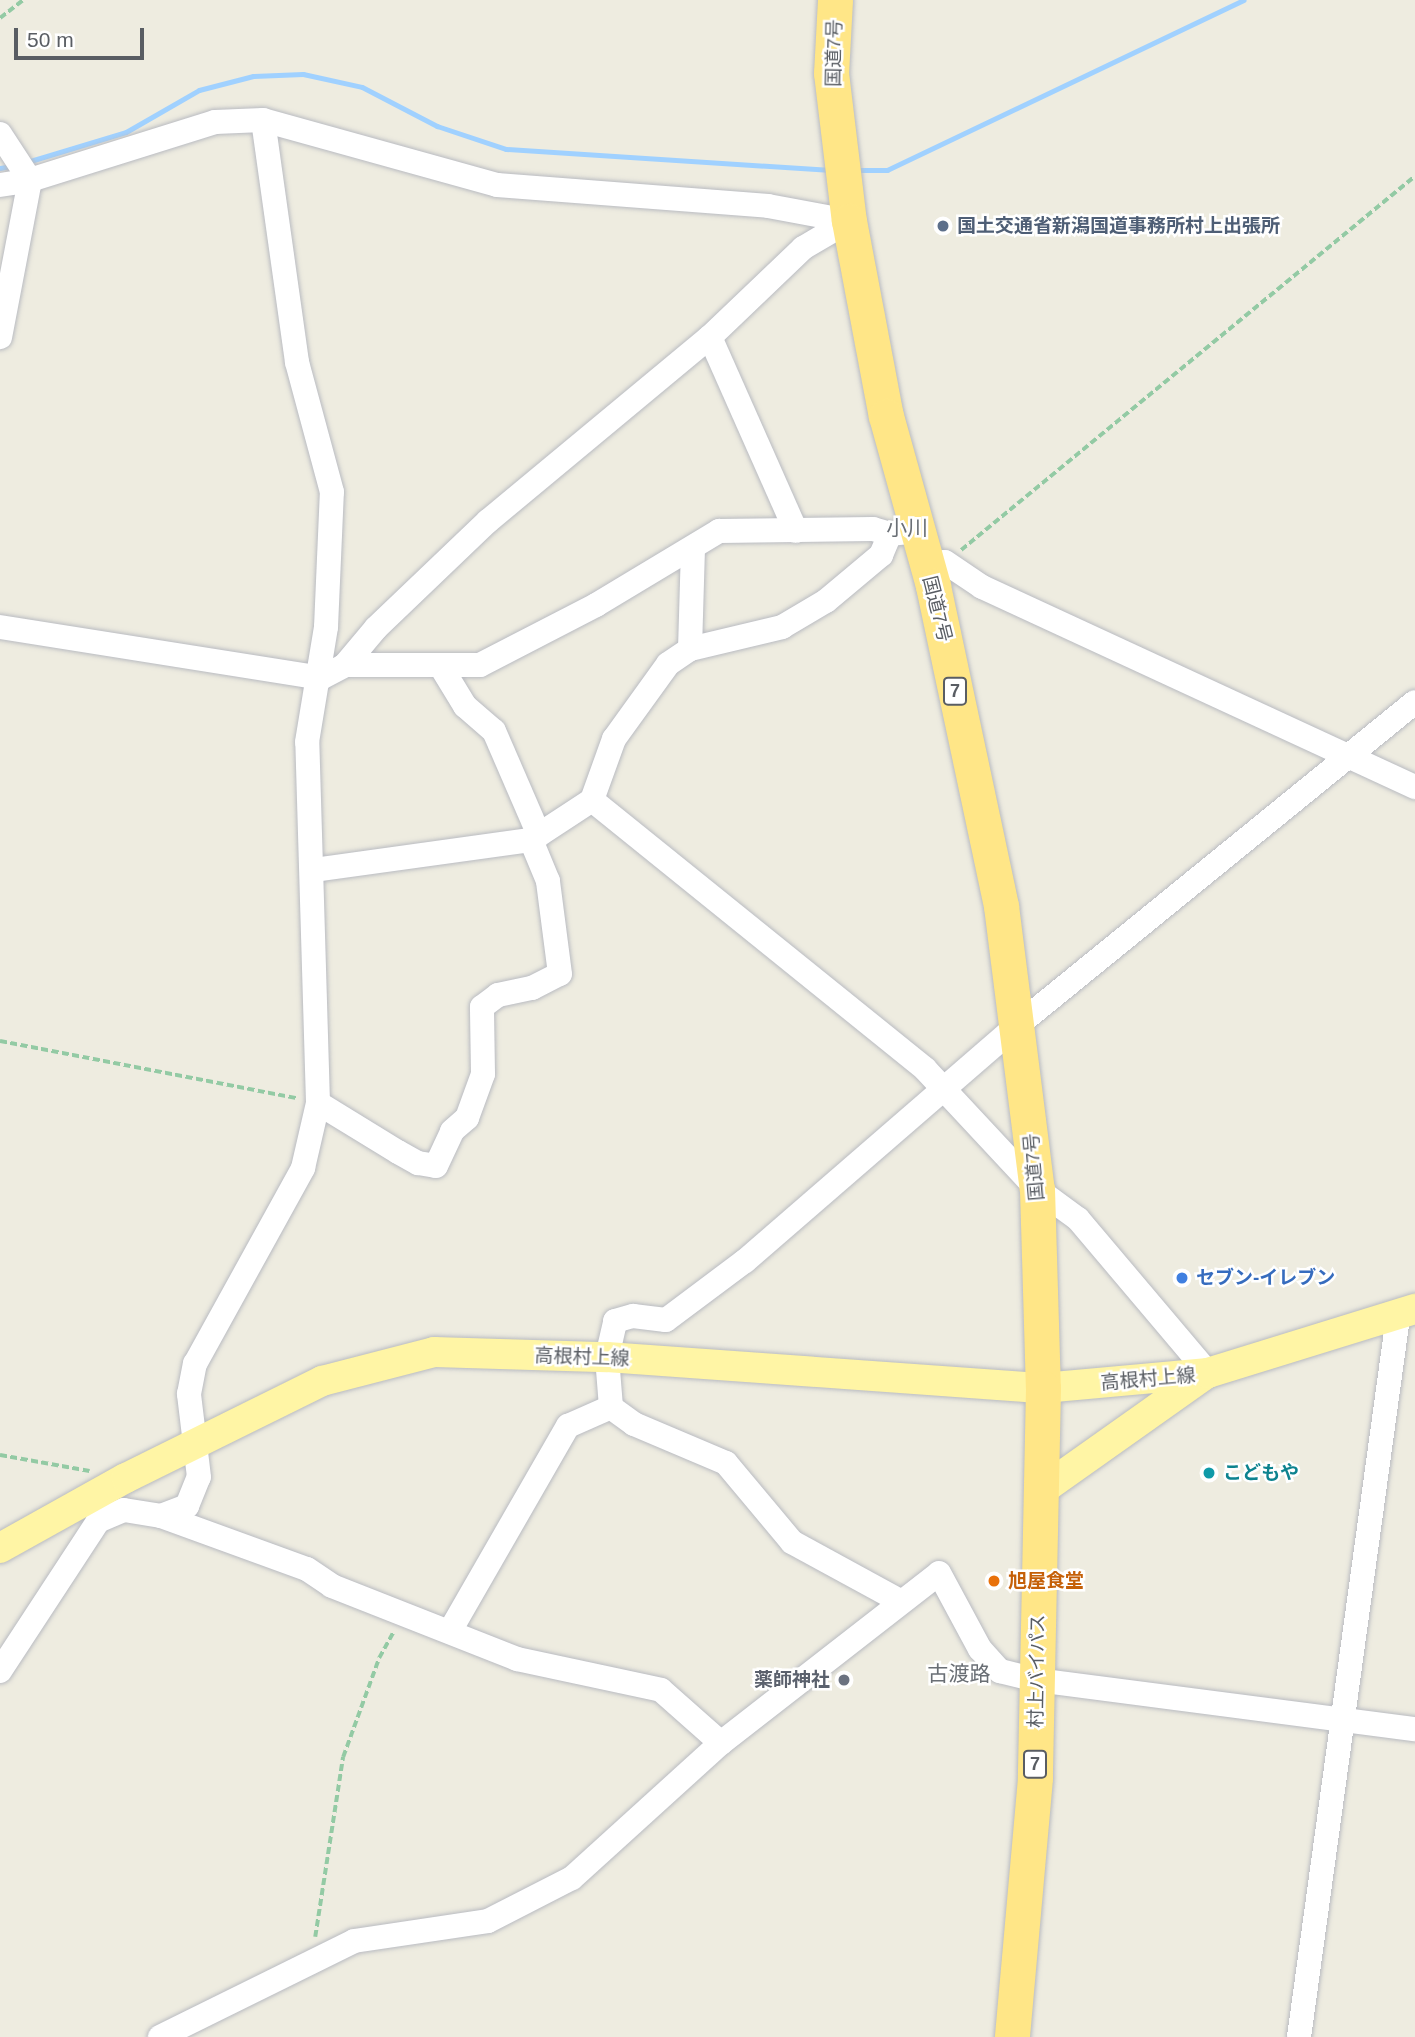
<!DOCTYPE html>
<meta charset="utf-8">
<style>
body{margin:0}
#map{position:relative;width:1415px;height:2037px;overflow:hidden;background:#eeece0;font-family:Helvetica,"Noto Sans JP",sans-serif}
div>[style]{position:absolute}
.stream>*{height:5px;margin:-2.5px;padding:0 2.5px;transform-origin:2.5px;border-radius:2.5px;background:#a0d1ff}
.path>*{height:3.5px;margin-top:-1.75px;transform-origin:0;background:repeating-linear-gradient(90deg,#93caa4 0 7px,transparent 0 10.5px)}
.roads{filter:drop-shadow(0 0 2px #b9bbc1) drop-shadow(0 0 2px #b9bbc1)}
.minor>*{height:24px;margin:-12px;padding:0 12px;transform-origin:12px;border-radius:12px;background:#fff}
.major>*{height:30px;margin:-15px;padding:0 15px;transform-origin:15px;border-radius:15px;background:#fff5a5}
.highway>*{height:35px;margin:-17.5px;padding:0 17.5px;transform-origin:17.5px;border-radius:17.5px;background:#ffe687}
.dots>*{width:19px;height:19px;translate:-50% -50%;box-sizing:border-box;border:4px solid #fff;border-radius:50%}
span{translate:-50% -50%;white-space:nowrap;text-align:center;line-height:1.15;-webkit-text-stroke:5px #fff;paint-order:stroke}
.shield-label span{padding:2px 5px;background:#fff;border:2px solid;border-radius:5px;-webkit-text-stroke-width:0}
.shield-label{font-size:18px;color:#595d63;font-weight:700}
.street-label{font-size:19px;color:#595d63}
.service-label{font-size:19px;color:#4e5e75;font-weight:700}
.left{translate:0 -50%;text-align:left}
.shop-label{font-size:19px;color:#366cbe;font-weight:700}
.culture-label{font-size:19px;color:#0d838f;font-weight:700}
.food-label{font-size:19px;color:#c56008;font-weight:700}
.worship-label{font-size:19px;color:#5b616d;font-weight:700}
.right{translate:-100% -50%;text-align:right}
.neighbourhood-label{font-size:21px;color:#6a6f75}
.scale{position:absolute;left:14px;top:28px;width:130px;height:32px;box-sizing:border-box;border:4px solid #595d63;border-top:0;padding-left:9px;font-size:21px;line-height:24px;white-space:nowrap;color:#595d63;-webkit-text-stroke:5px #fff;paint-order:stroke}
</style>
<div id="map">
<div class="stream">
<i style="left:27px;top:162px;width:103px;rotate:-16.9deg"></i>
<i style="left:126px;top:132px;width:84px;rotate:-29.9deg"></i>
<i style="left:199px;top:90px;width:56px;rotate:-14.5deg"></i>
<i style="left:253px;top:76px;width:50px;rotate:-2.3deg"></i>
<i style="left:303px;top:74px;width:60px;rotate:12.4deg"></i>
<i style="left:362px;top:87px;width:85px;rotate:27.5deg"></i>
<i style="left:437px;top:126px;width:73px;rotate:18.4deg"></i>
<i style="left:506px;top:149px;width:326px;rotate:3.7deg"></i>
<i style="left:0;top:168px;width:11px;rotate:-10deg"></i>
<i style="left:855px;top:170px;width:32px"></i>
<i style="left:887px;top:170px;width:395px;rotate:-25.5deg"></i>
</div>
<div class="path">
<i style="left:0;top:18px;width:29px;rotate:-38deg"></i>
<i style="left:961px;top:550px;width:588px;rotate:-39.48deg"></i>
<i style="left:0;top:1041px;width:302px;rotate:10.9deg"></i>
<i style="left:0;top:1455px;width:91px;rotate:10.1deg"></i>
<i style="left:315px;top:1937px;width:182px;rotate:-81.2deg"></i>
<i style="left:343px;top:1757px;width:105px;rotate:-70deg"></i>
<i style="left:379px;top:1658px;width:31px;rotate:-61deg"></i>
</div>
<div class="roads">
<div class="minor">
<i style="left:0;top:134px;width:55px;rotate:56.9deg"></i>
<i style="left:30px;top:180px;width:160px;rotate:100.8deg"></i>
<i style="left:0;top:185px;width:30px;rotate:-9deg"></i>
<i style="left:30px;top:180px;width:194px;rotate:-17.4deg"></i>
<i style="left:215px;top:122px;width:48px;rotate:-2.4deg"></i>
<i style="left:263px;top:120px;width:243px;rotate:15.5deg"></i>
<i style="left:497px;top:185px;width:272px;rotate:4.4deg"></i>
<i style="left:768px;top:206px;width:82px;rotate:10.5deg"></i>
<i style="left:710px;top:337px;width:212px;rotate:66.1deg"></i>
<i style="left:926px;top:566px;width:19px;rotate:-12deg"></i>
<i style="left:945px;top:562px;width:45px;rotate:34deg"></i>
<i style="left:982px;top:587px;width:477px;rotate:24.8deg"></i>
<i style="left:0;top:627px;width:325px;rotate:9deg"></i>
<i style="left:321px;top:678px;width:27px;rotate:-28deg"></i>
<i style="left:345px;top:665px;width:48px;rotate:-50deg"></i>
<i style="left:376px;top:628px;width:155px;rotate:-43.7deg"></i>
<i style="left:488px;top:521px;width:288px;rotate:-39.7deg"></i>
<i style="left:710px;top:337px;width:129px;rotate:-43.7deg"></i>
<i style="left:803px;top:248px;width:53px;rotate:-30.4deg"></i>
<i style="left:690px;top:649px;width:101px;rotate:-88.3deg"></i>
<i style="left:345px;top:665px;width:135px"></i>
<i style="left:480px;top:665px;width:131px;rotate:-27.3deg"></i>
<i style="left:596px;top:605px;width:144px;rotate:-31deg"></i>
<i style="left:719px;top:531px;width:154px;rotate:-0.7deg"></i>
<i style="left:873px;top:529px;width:18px;rotate:16deg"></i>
<i style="left:440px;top:665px;width:48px;rotate:58.6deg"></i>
<i style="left:465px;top:706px;width:38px;rotate:41deg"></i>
<i style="left:494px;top:731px;width:113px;rotate:66.6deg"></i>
<i style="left:592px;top:800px;width:428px;rotate:38.9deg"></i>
<i style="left:925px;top:1069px;width:164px;rotate:47deg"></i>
<i style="left:1037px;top:1189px;width:51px;rotate:36.2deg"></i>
<i style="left:1078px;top:1219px;width:202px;rotate:49.8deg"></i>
<i style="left:314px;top:870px;width:219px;rotate:-7.9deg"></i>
<i style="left:531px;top:840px;width:73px;rotate:-33.3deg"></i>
<i style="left:592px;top:800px;width:65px;rotate:-70.2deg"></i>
<i style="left:614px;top:739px;width:92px;rotate:-54.2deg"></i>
<i style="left:668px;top:664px;width:27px;rotate:-34deg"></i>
<i style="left:690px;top:649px;width:95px;rotate:-13.4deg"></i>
<i style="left:782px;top:627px;width:51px;rotate:-30.6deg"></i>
<i style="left:826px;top:601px;width:72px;rotate:-39.9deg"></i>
<i style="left:881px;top:555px;width:23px;rotate:-67deg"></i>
<i style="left:890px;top:534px;width:27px;rotate:-6deg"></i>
<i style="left:318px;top:1103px;width:94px;rotate:31.5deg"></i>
<i style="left:398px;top:1152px;width:23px;rotate:29deg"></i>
<i style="left:418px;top:1163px;width:18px;rotate:9deg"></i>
<i style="left:436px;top:1166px;width:38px;rotate:-65deg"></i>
<i style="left:452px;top:1131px;width:20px;rotate:-41deg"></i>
<i style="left:467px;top:1118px;width:47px;rotate:-70deg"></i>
<i style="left:483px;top:1074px;width:67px;rotate:-90.9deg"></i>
<i style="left:482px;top:1007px;width:20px;rotate:-37deg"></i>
<i style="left:498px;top:995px;width:35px;rotate:-12deg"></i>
<i style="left:532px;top:988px;width:31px;rotate:-27deg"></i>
<i style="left:560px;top:974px;width:94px;rotate:-97.4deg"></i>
<i style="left:548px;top:881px;width:44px;rotate:-112.5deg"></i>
<i style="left:161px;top:1516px;width:155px;rotate:20deg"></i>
<i style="left:307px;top:1569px;width:30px;rotate:34deg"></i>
<i style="left:332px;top:1586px;width:199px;rotate:21.5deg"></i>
<i style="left:517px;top:1659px;width:147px;rotate:12.1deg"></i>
<i style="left:661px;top:1690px;width:80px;rotate:41.5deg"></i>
<i style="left:900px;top:1601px;width:123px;rotate:-151.4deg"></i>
<i style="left:792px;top:1542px;width:103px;rotate:-129.9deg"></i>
<i style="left:726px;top:1463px;width:100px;rotate:-157deg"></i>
<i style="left:634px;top:1424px;width:29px;rotate:-144deg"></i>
<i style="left:611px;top:1407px;width:50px;rotate:-94.6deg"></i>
<i style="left:607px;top:1357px;width:37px;rotate:-77deg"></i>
<i style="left:615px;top:1321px;width:19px;rotate:-16deg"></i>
<i style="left:633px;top:1316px;width:33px;rotate:7deg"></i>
<i style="left:666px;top:1320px;width:99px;rotate:-36.8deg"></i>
<i style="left:745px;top:1261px;width:362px;rotate:-40.9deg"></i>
<i style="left:1019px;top:1024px;width:510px;rotate:-39.12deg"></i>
<i style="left:450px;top:1631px;width:237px;rotate:-60.1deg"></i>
<i style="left:568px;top:1426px;width:47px;rotate:-23.8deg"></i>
<i style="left:0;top:1671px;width:179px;rotate:-56.8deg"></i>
<i style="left:98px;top:1521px;width:28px;rotate:-23deg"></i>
<i style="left:124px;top:1510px;width:37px;rotate:9deg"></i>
<i style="left:161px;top:1516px;width:28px;rotate:-21deg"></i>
<i style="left:187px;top:1506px;width:31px;rotate:-68deg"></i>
<i style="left:199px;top:1477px;width:84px;rotate:-96.9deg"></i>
<i style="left:189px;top:1394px;width:31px;rotate:-79deg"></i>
<i style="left:195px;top:1364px;width:224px;rotate:-61.1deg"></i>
<i style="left:303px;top:1168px;width:67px;rotate:-77deg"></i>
<i style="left:318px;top:1103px;width:361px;rotate:-91.7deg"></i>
<i style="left:307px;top:742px;width:117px;rotate:-80.6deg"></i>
<i style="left:326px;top:627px;width:135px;rotate:-87.5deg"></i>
<i style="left:332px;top:492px;width:135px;rotate:-105.1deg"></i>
<i style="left:297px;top:362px;width:244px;rotate:-98deg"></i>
<i style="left:160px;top:2037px;width:216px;rotate:-26.3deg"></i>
<i style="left:354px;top:1941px;width:135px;rotate:-8.5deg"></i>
<i style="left:488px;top:1921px;width:94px;rotate:-27.1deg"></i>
<i style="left:572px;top:1878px;width:201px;rotate:-42.2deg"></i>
<i style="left:721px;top:1743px;width:276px;rotate:-37.9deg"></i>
<i style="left:939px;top:1573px;width:86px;rotate:61.7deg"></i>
<i style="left:980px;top:1649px;width:30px;rotate:48deg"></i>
<i style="left:1000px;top:1671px;width:37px;rotate:14deg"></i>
<i style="left:1036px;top:1680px;width:382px;rotate:7.4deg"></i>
<i style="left:1299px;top:2037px;width:727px;rotate:-82.17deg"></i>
</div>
<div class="major">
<i style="left:1042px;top:1490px;width:202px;rotate:-35.3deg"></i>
<i style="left:0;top:1548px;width:144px;rotate:-29.1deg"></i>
<i style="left:126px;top:1478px;width:219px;rotate:-26.3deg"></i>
<i style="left:322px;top:1381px;width:116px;rotate:-14.5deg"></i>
<i style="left:434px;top:1352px;width:173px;rotate:1.7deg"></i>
<i style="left:607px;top:1357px;width:437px;rotate:4.1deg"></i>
<i style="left:1043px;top:1388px;width:166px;rotate:-5.2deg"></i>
<i style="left:1208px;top:1373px;width:217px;rotate:-17.2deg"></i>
</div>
<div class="highway">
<i style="left:835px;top:0;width:73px;rotate:93.1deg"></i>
<i style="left:831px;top:73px;width:149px;rotate:83.1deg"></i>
<i style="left:849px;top:221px;width:198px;rotate:79.3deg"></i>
<i style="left:886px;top:416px;width:176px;rotate:74.5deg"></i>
<i style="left:933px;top:586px;width:327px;rotate:78deg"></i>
<i style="left:1001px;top:906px;width:285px;rotate:82.8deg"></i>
<i style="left:1037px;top:1189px;width:199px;rotate:88.3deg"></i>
<i style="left:1043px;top:1388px;width:390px;rotate:91.2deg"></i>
<i style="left:1035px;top:1778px;width:260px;rotate:95.1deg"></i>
</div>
</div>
<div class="dots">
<i style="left:943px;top:226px;background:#5c6f8a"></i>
<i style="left:1182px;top:1278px;background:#3f7fe0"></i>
<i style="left:1209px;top:1473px;background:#0f9aa8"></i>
<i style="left:994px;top:1581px;background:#e8710a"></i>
<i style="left:844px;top:1680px;background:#6b7280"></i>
</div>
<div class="shield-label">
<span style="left:955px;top:691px">7</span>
<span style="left:1035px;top:1764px">7</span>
</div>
<div class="street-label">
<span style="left:834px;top:53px;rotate:-89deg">国道7号</span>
<span style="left:937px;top:609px;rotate:76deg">国道7号</span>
<span style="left:1034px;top:1167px;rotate:-95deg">国道7号</span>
<span style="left:582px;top:1357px;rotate:2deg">高根村上線</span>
<span style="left:1148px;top:1379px;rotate:-5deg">高根村上線</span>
<span style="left:1037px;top:1671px;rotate:-89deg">村上バイパス</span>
</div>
<div class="service-label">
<span class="left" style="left:957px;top:226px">国土交通省新潟国道事務所村上出張所</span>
</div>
<div class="shop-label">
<span class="left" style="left:1196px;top:1278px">セブン-イレブン</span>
</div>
<div class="culture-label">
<span class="left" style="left:1223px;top:1473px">こどもや</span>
</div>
<div class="food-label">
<span class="left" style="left:1008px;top:1581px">旭屋食堂</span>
</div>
<div class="worship-label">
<span class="right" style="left:830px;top:1680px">薬師神社</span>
</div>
<div class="neighbourhood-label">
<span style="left:907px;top:528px">小川</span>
<span style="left:959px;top:1674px">古渡路</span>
</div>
<div class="scale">50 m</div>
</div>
